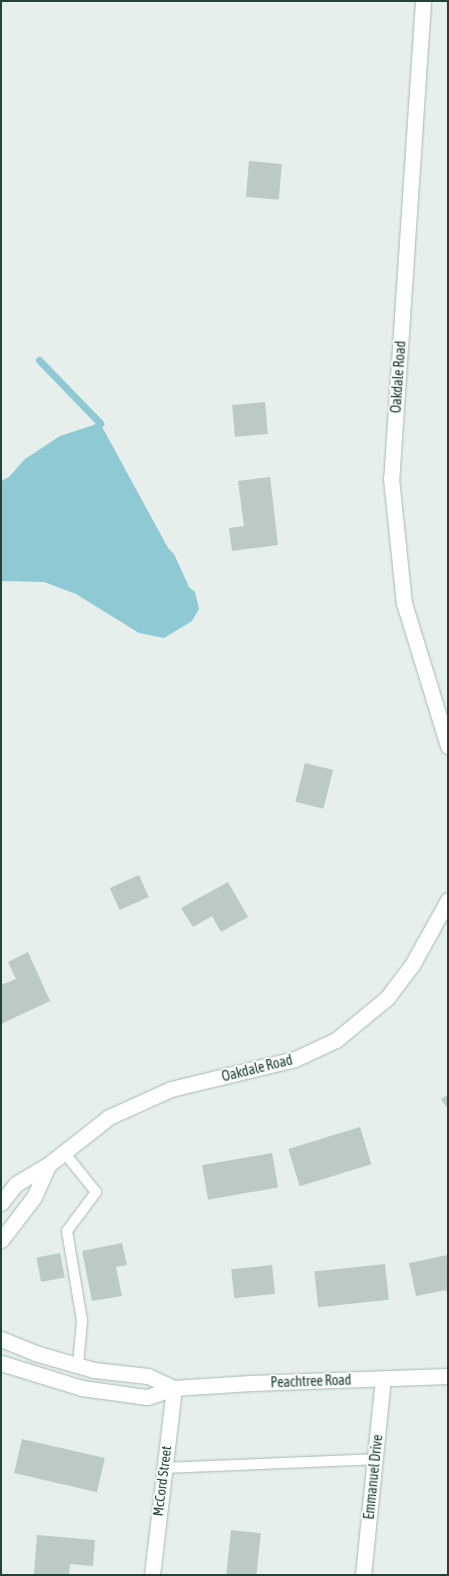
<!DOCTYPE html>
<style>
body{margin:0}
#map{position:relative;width:449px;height:1576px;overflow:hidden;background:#e6efeb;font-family:"Asap Condensed",sans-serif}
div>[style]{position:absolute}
.water>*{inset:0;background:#8ec9d4}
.stream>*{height:7px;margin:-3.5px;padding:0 3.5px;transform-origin:3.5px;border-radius:3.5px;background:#8ec9d4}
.building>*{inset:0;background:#bbcac4;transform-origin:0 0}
.roads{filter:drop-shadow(0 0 1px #a8b8b2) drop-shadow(0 0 1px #a8b8b2)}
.lane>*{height:10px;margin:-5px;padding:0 5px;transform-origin:5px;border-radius:5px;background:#fff}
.street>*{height:15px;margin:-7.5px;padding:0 7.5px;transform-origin:7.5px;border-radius:7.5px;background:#fff}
.secondary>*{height:15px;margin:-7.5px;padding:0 7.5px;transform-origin:7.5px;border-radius:7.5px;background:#fff}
span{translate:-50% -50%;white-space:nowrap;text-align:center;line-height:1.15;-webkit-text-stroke:4px #f7fbf9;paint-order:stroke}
.street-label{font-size:14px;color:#24423a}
.frame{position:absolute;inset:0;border:2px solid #24423a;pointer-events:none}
</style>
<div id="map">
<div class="water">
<i style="clip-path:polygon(100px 423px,168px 548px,174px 554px,189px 587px,195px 592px,199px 609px,192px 621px,164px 638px,139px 633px,76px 594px,44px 582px,1px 581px,1px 481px,9px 477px,25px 459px,60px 436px)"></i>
</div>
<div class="stream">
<i style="left:39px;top:360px;width:88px;rotate:45.9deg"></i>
<i style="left:100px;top:423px;width:8px;rotate:135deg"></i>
</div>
<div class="building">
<i style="left:249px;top:161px;width:33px;height:36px;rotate:5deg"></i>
<i style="left:265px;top:402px;width:32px;height:33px;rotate:85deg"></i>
<i style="clip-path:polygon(270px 477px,278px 545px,232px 551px,229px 528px,244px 526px,238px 481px)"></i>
<i style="left:305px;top:763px;width:29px;height:40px;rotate:14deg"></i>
<i style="left:139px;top:875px;width:24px;height:32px;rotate:66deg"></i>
<i style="clip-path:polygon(228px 882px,248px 917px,221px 932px,212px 916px,193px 927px,181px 908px)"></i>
<i style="clip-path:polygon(28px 952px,50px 1001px,1px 1024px,1px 985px,16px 979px,8px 962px)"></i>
<i style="clip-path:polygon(448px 1095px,448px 1109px,441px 1099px)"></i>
<i style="left:360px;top:1127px;width:39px;height:75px;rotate:73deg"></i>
<i style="left:272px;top:1153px;width:35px;height:71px;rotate:80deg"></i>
<i style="clip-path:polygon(122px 1243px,127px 1265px,116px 1267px,122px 1296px,92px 1301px,82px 1251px)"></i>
<i style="left:60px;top:1253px;width:25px;height:24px;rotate:79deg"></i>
<i style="clip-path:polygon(448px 1255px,448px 1295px,446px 1290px,416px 1296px,409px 1263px)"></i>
<i style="left:385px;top:1264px;width:36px;height:71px;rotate:84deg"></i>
<i style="left:272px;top:1265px;width:29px;height:41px;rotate:84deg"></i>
<i style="left:22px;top:1439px;width:85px;height:35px;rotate:13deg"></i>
<i style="left:231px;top:1530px;width:30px;height:45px;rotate:6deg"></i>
<i style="clip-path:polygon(37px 1535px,95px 1540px,93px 1566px,70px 1564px,69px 1575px,34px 1575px)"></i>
</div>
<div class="roads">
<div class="lane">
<i style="left:63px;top:1151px;width:53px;rotate:51.2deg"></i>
<i style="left:96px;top:1192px;width:49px;rotate:126.6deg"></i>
<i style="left:67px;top:1231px;width:91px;rotate:80.5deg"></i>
<i style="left:82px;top:1321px;width:44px;rotate:95.2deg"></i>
<i style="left:163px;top:1468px;width:212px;rotate:-2.4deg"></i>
</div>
<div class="street">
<i style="left:152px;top:1575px;width:188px;rotate:-83.3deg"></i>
<i style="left:363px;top:1575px;width:197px;rotate:-84.2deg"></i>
</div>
<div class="secondary">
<i style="left:423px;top:1px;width:478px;rotate:93.8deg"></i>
<i style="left:391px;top:478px;width:126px;rotate:84.1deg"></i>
<i style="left:404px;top:603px;width:150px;rotate:72.9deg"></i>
<i style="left:1px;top:1203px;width:24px;rotate:-52deg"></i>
<i style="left:16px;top:1184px;width:37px;rotate:-31deg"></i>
<i style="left:48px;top:1165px;width:78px;rotate:-38.2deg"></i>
<i style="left:109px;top:1117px;width:68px;rotate:-24.3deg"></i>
<i style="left:171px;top:1089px;width:128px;rotate:-13.6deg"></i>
<i style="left:295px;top:1059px;width:45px;rotate:-24.9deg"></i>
<i style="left:336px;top:1040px;width:66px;rotate:-39.5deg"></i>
<i style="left:387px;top:998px;width:41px;rotate:-52.9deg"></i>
<i style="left:412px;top:965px;width:74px;rotate:-61deg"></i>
<i style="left:1px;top:1240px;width:54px;rotate:-52.5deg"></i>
<i style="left:34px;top:1197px;width:35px;rotate:-66deg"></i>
<i style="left:1px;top:1339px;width:37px;rotate:22deg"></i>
<i style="left:35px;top:1353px;width:61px;rotate:16.1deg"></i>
<i style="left:94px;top:1370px;width:54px;rotate:6.3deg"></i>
<i style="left:148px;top:1376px;width:29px;rotate:25deg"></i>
<i style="left:1px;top:1363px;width:85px;rotate:17.2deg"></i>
<i style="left:82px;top:1388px;width:66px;rotate:7.9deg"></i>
<i style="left:147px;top:1397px;width:28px;rotate:-18deg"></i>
<i style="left:174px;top:1388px;width:77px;rotate:-3.7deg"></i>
<i style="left:251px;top:1383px;width:197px;rotate:-2deg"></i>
</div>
</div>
<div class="street-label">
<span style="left:398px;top:377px;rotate:-86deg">Oakdale Road</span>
<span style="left:257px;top:1068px;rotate:-14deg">Oakdale Road</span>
<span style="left:311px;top:1381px;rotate:-2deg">Peachtree Road</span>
<span style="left:373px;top:1477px;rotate:-84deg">Emmanuel Drive</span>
<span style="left:162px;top:1481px;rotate:-83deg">McCord Street</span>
</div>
<div class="frame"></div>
</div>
